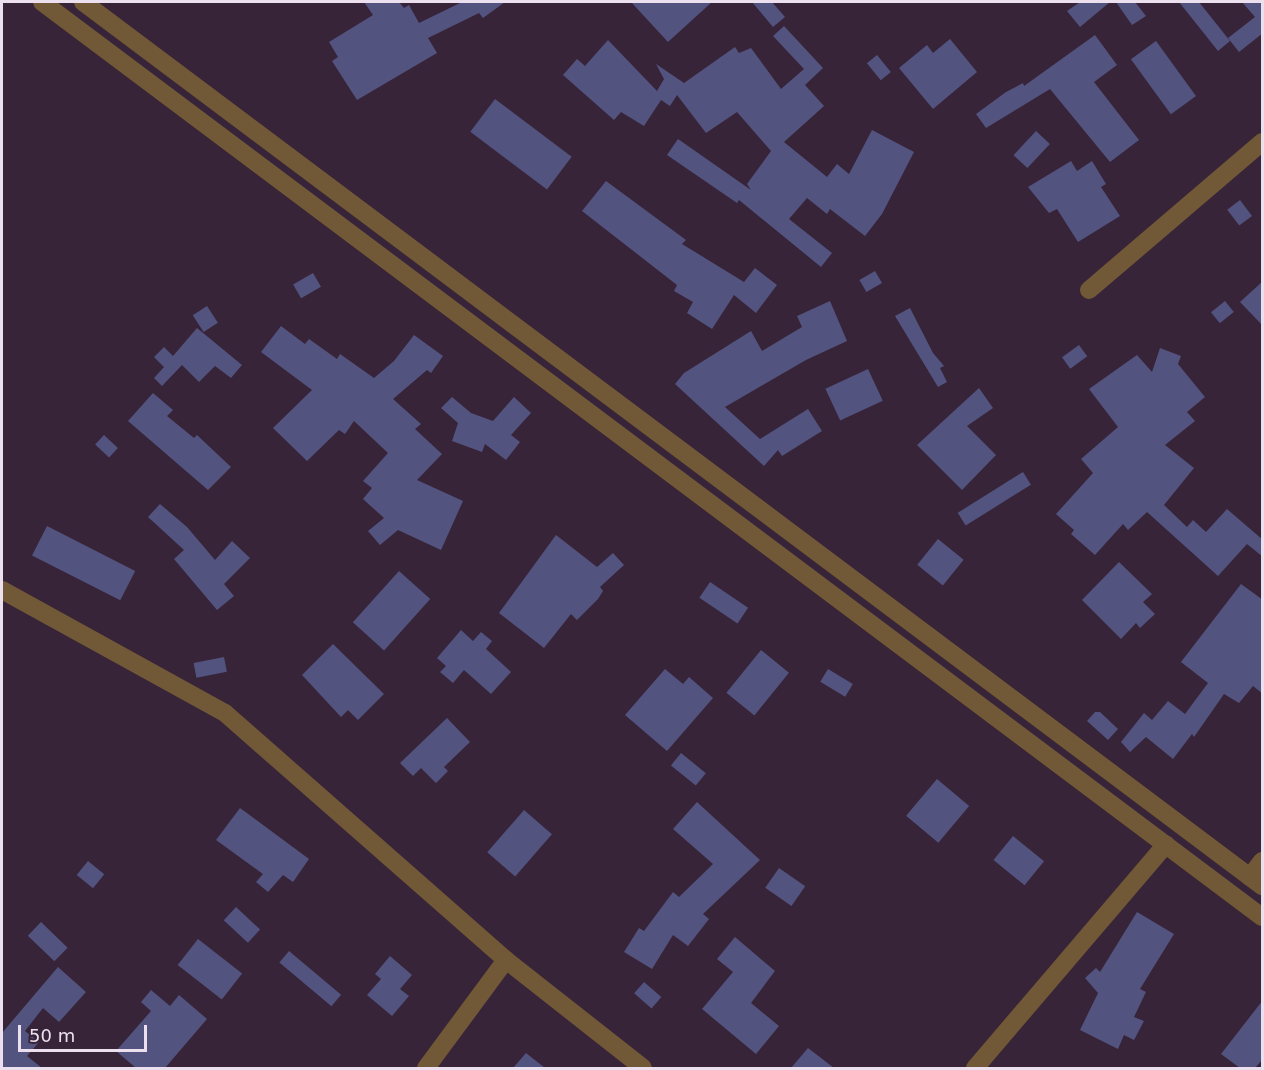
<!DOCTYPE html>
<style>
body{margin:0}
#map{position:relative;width:1264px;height:1070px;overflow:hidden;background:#372439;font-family:"DejaVu Sans",sans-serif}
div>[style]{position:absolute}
.building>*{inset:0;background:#53537f;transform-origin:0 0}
.minor>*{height:18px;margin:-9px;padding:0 9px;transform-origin:9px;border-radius:9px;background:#715836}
span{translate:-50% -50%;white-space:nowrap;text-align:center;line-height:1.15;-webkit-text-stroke:6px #372439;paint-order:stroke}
.frame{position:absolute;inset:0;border:3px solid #ece0ee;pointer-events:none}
.scale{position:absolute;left:18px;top:1025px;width:129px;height:27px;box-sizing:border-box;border:3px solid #ece0ee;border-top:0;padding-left:8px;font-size:18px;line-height:21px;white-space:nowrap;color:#ece0ee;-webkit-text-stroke:4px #372439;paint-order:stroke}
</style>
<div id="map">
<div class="building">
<i style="clip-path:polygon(364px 2px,399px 2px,404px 8px,409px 5px,419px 23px,462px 2px,505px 2px,483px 18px,479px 13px,428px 38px,437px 53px,357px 100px,332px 61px,338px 57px,329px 42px,373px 15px)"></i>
<i style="clip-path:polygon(631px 2px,712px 2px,668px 42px)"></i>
<i style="clip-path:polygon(752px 2px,772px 2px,785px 17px,773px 27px)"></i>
<i style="clip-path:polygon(1080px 2px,1110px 2px,1080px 27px,1067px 11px)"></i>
<i style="clip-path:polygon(1116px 2px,1135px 2px,1146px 16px,1132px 25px)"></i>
<i style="clip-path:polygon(1179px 2px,1199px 2px,1230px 41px,1218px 51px)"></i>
<i style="clip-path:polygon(1242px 2px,1263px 2px,1263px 33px,1239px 52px,1228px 38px,1255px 17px)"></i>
<i style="clip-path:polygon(784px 26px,823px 68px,805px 85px,824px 106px,784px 142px,827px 177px,837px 164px,849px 174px,872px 130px,914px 152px,882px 214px,865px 236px,830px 209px,827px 214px,807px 198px,789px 219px,832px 253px,821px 267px,739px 200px,737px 203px,667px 155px,678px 139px,751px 190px,747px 184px,771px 151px,737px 112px,706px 133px,677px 95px,670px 106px,661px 100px,644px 126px,621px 112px,614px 120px,563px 75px,577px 59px,585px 66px,608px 40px,657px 91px,664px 79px,656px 64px,684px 83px,735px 47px,739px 53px,751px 48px,781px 89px,804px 69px,773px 36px)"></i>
<i style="clip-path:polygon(1095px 35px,1117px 65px,1094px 82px,1139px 140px,1110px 162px,1050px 89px,986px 128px,976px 114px,1006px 92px,1023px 83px,1024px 86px)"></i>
<i style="clip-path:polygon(950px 39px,977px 72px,933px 109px,899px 68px,927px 45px,933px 53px)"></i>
<i style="left:1156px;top:41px;width:68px;height:31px;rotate:54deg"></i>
<i style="left:877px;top:55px;width:22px;height:13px;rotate:51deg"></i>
<i style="left:495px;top:99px;width:96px;height:41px;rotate:37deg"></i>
<i style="left:1036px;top:131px;width:19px;height:33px;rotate:43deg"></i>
<i style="clip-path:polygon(1071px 161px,1077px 171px,1092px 161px,1106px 184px,1101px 187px,1120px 216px,1078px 242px,1057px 209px,1049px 213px,1028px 187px)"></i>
<i style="clip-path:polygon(606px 181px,686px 240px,682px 244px,744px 282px,755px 268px,777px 285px,756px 313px,734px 295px,712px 329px,687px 313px,693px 302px,674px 291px,677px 285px,582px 211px)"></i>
<i style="left:1240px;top:200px;width:20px;height:16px;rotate:53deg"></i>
<i style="left:875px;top:271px;width:14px;height:18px;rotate:60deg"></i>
<i style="left:313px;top:273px;width:16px;height:23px;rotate:60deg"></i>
<i style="clip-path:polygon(1263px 281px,1263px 326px,1240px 302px)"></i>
<i style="clip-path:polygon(830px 301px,847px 341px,806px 360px,725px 407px,760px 439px,808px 409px,822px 431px,782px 456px,778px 450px,764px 466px,675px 384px,684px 373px,751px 331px,762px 351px,802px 327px,797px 316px)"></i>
<i style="left:1225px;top:301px;width:14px;height:18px;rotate:51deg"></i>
<i style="left:207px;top:306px;width:20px;height:17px;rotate:57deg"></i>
<i style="clip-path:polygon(910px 308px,933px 353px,944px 366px,940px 368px,947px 382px,938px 387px,895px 316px)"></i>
<i style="clip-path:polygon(281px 326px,305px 344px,309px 339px,337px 359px,340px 354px,374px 378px,394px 361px,414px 335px,443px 356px,431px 373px,427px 370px,393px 399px,421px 424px,415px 429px,442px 454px,417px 480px,463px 501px,441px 550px,398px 530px,380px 545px,368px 531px,384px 518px,363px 499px,372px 488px,363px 481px,388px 453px,354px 421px,345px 434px,339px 430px,307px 461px,273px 428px,312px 390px,261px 352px)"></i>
<i style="clip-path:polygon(197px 328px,242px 365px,231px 378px,215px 366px,199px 382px,182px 365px,162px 386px,154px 378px,164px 367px,154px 357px,164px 347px,173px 356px)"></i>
<i style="left:1079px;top:345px;width:14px;height:21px;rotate:54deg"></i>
<i style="clip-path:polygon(1160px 348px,1181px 356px,1178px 364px,1205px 397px,1187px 412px,1195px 421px,1165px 445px,1194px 468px,1164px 505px,1187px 527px,1193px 520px,1206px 532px,1227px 509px,1263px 540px,1263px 557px,1247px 544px,1218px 576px,1147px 512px,1128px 530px,1123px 524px,1095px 555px,1071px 534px,1074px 530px,1056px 514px,1093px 473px,1081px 459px,1118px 427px,1089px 389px,1137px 355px,1152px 372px)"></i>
<i style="left:868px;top:369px;width:35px;height:47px;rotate:65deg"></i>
<i style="clip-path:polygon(979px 388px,993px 408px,967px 426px,996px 455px,962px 490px,917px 445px)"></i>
<i style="clip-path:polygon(153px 393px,173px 410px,167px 416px,194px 438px,197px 435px,231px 467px,208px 490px,128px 421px)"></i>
<i style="clip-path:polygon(452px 397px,471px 413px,493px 421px,514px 397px,531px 413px,511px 435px,520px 442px,506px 460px,485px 444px,482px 452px,452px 441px,458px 423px,441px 408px)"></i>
<i style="left:104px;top:435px;width:19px;height:13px;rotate:43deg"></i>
<i style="left:1023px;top:472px;width:15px;height:77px;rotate:58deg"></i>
<i style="clip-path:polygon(160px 504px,187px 527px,215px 560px,232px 541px,250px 558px,224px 584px,234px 596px,217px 610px,174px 559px,184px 550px,148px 517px)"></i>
<i style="left:47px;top:526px;width:99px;height:33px;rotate:27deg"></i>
<i style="clip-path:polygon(556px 535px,597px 567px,613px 553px,624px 565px,600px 587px,603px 591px,598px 599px,577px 620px,571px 614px,544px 648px,499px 613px)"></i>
<i style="left:938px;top:539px;width:33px;height:33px;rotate:39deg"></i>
<i style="clip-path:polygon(1119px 562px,1152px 594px,1143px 602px,1155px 614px,1140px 628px,1136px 623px,1121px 639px,1082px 600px)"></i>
<i style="left:399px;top:571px;width:42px;height:69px;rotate:42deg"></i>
<i style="left:710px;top:582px;width:46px;height:19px;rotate:34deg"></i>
<i style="clip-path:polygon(1241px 584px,1263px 600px,1263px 694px,1253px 686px,1239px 703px,1224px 694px,1194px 737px,1192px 734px,1173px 759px,1146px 737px,1130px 752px,1121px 742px,1144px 713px,1152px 720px,1168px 701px,1185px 714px,1208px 683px,1181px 662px)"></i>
<i style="clip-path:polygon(461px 630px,473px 641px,481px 632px,492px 641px,486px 649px,511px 672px,491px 694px,464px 670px,453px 683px,440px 672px,446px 666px,437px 658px)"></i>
<i style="clip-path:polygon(333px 644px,384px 694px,358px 720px,348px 710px,341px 717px,302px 675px)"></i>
<i style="left:761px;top:650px;width:36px;height:55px;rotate:39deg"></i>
<i style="left:224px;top:657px;width:15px;height:31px;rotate:79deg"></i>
<i style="clip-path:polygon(665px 669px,683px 684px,689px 677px,713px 698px,667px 751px,625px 715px)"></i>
<i style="left:828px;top:669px;width:29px;height:15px;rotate:31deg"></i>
<i style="clip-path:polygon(1095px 712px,1100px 712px,1118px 729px,1108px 740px,1087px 721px)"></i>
<i style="clip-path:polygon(447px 718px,470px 742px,444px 767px,448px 771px,436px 783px,421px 768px,413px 776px,400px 763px)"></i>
<i style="left:681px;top:753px;width:32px;height:16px;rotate:39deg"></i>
<i style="left:937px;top:779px;width:42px;height:48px;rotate:40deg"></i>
<i style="clip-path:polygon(697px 802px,760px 860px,703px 914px,709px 919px,688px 946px,673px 935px,652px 969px,624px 952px,639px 928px,644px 931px,673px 892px,679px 897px,713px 864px,673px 829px)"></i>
<i style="clip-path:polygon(240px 808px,309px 859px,293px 882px,283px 875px,268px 892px,256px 882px,263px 874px,216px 840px)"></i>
<i style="left:524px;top:810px;width:37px;height:56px;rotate:41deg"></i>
<i style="left:1013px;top:836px;width:40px;height:31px;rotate:39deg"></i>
<i style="left:88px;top:861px;width:21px;height:18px;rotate:39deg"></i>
<i style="left:779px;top:868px;width:32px;height:24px;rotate:35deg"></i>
<i style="left:236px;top:907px;width:33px;height:18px;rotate:43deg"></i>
<i style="clip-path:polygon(1137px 912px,1174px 934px,1140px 989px,1146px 992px,1134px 1017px,1144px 1021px,1134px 1040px,1124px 1035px,1118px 1049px,1080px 1030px,1098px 993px,1085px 978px,1096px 968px,1100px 972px)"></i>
<i style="left:41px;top:922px;width:37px;height:19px;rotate:44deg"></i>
<i style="clip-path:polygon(735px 937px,775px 971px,751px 1003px,779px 1026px,756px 1054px,702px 1009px,733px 972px,717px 959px)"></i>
<i style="left:198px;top:939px;width:56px;height:33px;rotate:38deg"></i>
<i style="left:289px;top:951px;width:68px;height:15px;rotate:40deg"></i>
<i style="clip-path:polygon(390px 956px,412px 975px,400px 989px,409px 996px,392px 1016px,367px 995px,381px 979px,375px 974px)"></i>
<i style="clip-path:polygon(58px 967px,86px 992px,59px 1022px,43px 1008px,25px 1031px,39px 1042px,27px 1056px,42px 1068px,2px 1068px,2px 1033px)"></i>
<i style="left:644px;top:982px;width:23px;height:15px;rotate:41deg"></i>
<i style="clip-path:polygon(151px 990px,170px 1006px,179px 995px,207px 1019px,165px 1068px,136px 1068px,116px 1051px,151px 1011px,141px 1002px)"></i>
<i style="clip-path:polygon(1263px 1000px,1263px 1059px,1255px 1068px,1240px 1068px,1221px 1054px)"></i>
<i style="clip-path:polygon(808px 1048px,834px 1068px,791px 1068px)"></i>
<i style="clip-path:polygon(526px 1053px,545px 1068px,513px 1068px)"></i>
</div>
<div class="minor">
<i style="left:42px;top:2px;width:1525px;rotate:36.87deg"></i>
<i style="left:83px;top:2px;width:1474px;rotate:36.86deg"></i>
<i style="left:1089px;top:290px;width:228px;rotate:-40.5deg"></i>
<i style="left:2px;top:590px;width:255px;rotate:28.9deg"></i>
<i style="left:225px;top:713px;width:374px;rotate:41.3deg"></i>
<i style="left:506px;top:960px;width:174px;rotate:38.2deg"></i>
<i style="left:1250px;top:877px;width:20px;rotate:-53deg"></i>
<i style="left:426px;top:1068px;width:134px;rotate:-53.5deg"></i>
<i style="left:975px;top:1068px;width:294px;rotate:-49.5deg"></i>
</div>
<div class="frame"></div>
<div class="scale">50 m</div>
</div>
